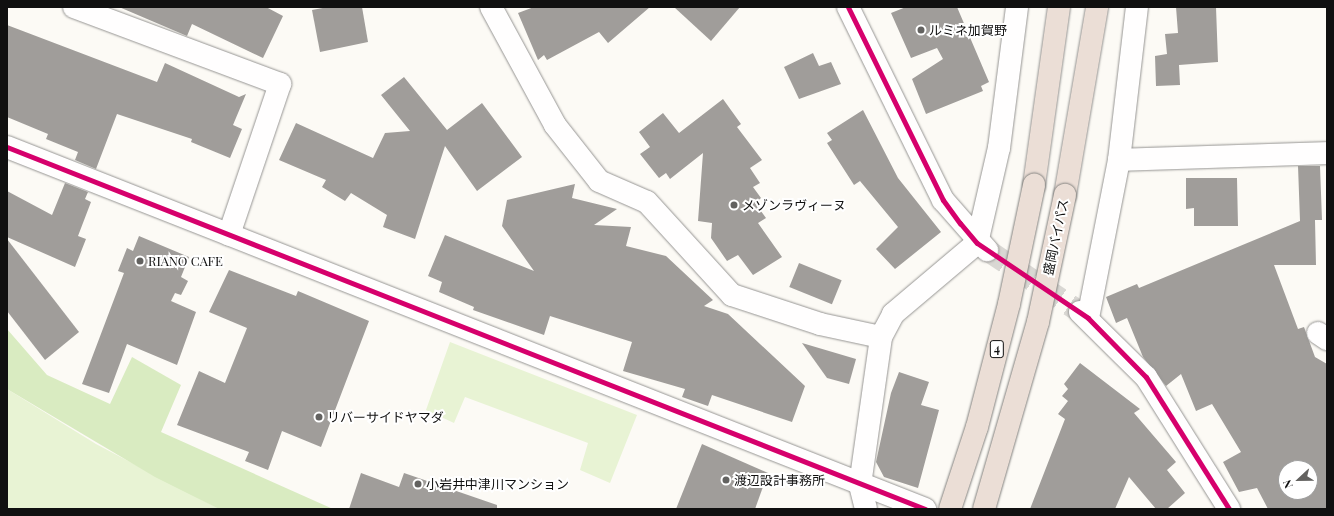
<!DOCTYPE html>
<meta charset="utf-8">
<style>
body{margin:0}
#map{position:relative;width:1334px;height:516px;overflow:hidden;background:#fcfaf5;font-family:"Playfair Display","Noto Sans JP",serif}
div>[style]{position:absolute}
.green>*{inset:0;background:#e8f3d4}
.forest>*{inset:0;background:#d9ebc1}
.building>*{inset:0;background:#a09d9a;transform-origin:0 0}
.minor-tunnel>*{height:22px;margin-top:-11px;transform-origin:0;background:repeating-linear-gradient(90deg,#d9d7d3 0 22px,transparent 0 33px)}
.roads{filter:drop-shadow(0 0 1px #969593) drop-shadow(0 0 1px #969593)}
.minor>*{height:22px;margin:-11px;padding:0 11px;transform-origin:11px;border-radius:11px;background:#fffefe}
.highway>*{height:22px;margin:-11px;padding:0 11px;transform-origin:11px;border-radius:11px;background:#ebded6}
.bridges{filter:drop-shadow(0 0 1px #848380) drop-shadow(0 0 1px #848380)}
.highway-bridge>*{height:22px;margin:-11px;padding:0 11px;transform-origin:11px;border-radius:11px;background:#ebded6}
.cycleway>*{height:5px;margin:-2.5px;padding:0 2.5px;transform-origin:2.5px;border-radius:2.5px;background:#d6006c}
.dots>*{width:11px;height:11px;translate:-50% -50%;box-sizing:border-box;border:2px solid #fff;border-radius:50%}
span{translate:-50% -50%;white-space:nowrap;text-align:center;line-height:1.15;-webkit-text-stroke:4px #fff;paint-order:stroke}
.shield-label span{padding:1px 3px;background:#fff;border:1px solid;border-radius:3px;-webkit-text-stroke-width:0}
.shield-label{font-size:12px;color:#101010;font-weight:700}
.poi-label{font-size:13px;color:#101010}
.left{translate:0 -50%;text-align:left}
.street-label{font-size:13px;color:#101010}
.frame{position:absolute;inset:0;border:8px solid #101010;pointer-events:none}
.north{position:absolute;left:1278px;top:460px;width:40px;height:40px;box-sizing:border-box;background:#fff;border:1px solid #9f9f9f;border-radius:50%;rotate:248deg;font-size:11px;font-weight:700;line-height:16px;text-align:center;color:#101010}
.north::after{content:'';display:block;margin:auto;width:14px;height:18px;background:#636260;clip-path:polygon(50% 0,100% 100%,50% 72%,0 100%)}
</style>
<div id="map">
<div class="green">
<i style="clip-path:polygon(450px 342px,637px 415px,610px 483px,580px 470px,588px 443px,465px 397px,454px 423px,426px 410px)"></i>
<i style="clip-path:polygon(7px 389px,96px 444px,219px 509px,7px 509px)"></i>
</div>
<div class="forest">
<i style="clip-path:polygon(7px 329px,47px 375px,110px 404px,132px 357px,181px 385px,161px 432px,333px 509px,219px 509px,155px 477px,7px 389px)"></i>
</div>
<div class="building">
<i style="clip-path:polygon(119px 7px,266px 7px,283px 16px,263px 58px,192px 24px,187px 36px)"></i>
<i style="clip-path:polygon(328px 7px,362px 7px,368px 42px,320px 52px,312px 10px)"></i>
<i style="clip-path:polygon(534px 7px,650px 7px,608px 43px,599px 32px,547px 60px,544px 55px,538px 60px,518px 13px)"></i>
<i style="clip-path:polygon(674px 7px,740px 7px,711px 41px)"></i>
<i style="clip-path:polygon(906px 7px,957px 7px,989px 82px,981px 86px,983px 91px,926px 114px,912px 79px,943px 59px,937px 48px,911px 58px,891px 13px)"></i>
<i style="clip-path:polygon(1176px 7px,1216px 7px,1218px 62px,1179px 65px,1180px 85px,1156px 86px,1155px 56px,1167px 54px,1165px 34px,1178px 33px)"></i>
<i style="clip-path:polygon(7px 25px,157px 82px,165px 63px,239px 97px,246px 94px,233px 125px,242px 129px,230px 158px,191px 142px,192px 139px,117px 114px,96px 169px,75px 160px,78px 152px,46px 139px,48px 134px,7px 117px)"></i>
<i style="clip-path:polygon(813px 53px,819px 66px,831px 62px,841px 84px,799px 99px,784px 67px)"></i>
<i style="clip-path:polygon(404px 77px,447px 130px,482px 103px,522px 157px,477px 191px,445px 146px,415px 239px,383px 227px,387px 215px,351px 193px,345px 201px,322px 187px,326px 180px,279px 160px,296px 123px,373px 158px,385px 133px,410px 131px,381px 95px)"></i>
<i style="clip-path:polygon(723px 99px,741px 124px,737px 127px,762px 160px,750px 168px,760px 183px,753px 187px,761px 198px,755px 203px,766px 218px,758px 223px,782px 257px,753px 275px,738px 255px,727px 261px,711px 238px,712px 223px,698px 221px,703px 153px,670px 179px,666px 173px,659px 178px,640px 154px,650px 147px,639px 132px,663px 113px,679px 133px)"></i>
<i style="clip-path:polygon(863px 110px,898px 178px,941px 232px,895px 269px,876px 249px,898px 227px,860px 181px,854px 185px,827px 143px,832px 140px,827px 133px)"></i>
<i style="clip-path:polygon(evenodd,1298px 166px,1320px 166px,1322px 220px,1315px 220px,1316px 265px,1274px 265px,1298px 329px,1304px 327px,1315px 357px,1327px 364px,1327px 509px,1268px 509px,1257px 488px,1239px 492px,1223px 462px,1241px 452px,1212px 404px,1196px 411px,1181px 374px,1166px 386px,1143px 357px,1127px 318px,1116px 323px,1106px 297px,1137px 284px,1139px 288px,1300px 221px,1298px 166px,1286px 468px,1310px 468px,1310px 492px,1286px 492px,1286px 468px)"></i>
<i style="clip-path:polygon(1186px 178px,1237px 178px,1238px 226px,1194px 226px,1194px 208px,1186px 209px)"></i>
<i style="clip-path:polygon(65px 183px,88px 192px,85px 199px,91px 202px,78px 236px,86px 239px,75px 267px,7px 237px,7px 191px,52px 215px)"></i>
<i style="clip-path:polygon(575px 184px,572px 198px,617px 209px,594px 225px,631px 227px,626px 246px,666px 256px,713px 300px,704px 306px,728px 314px,805px 386px,792px 422px,712px 395px,708px 406px,682px 397px,685px 389px,623px 371px,632px 342px,550px 316px,544px 335px,473px 310px,474px 307px,439px 292px,442px 282px,428px 276px,445px 235px,534px 271px,502px 226px,507px 200px)"></i>
<i style="clip-path:polygon(139px 236px,189px 257px,181px 277px,188px 281px,181px 295px,175px 293px,171px 301px,196px 312px,177px 365px,127px 344px,109px 393px,82px 384px,124px 273px,118px 271px,127px 248px,133px 251px)"></i>
<i style="clip-path:polygon(7px 239px,79px 332px,45px 360px,7px 311px)"></i>
<i style="left:799px;top:263px;width:46px;height:26px;rotate:22deg"></i>
<i style="clip-path:polygon(229px 270px,296px 296px,298px 291px,369px 321px,321px 447px,282px 431px,268px 470px,245px 461px,249px 452px,177px 425px,199px 371px,225px 383px,247px 328px,209px 312px)"></i>
<i style="clip-path:polygon(802px 343px,856px 359px,849px 384px,827px 378px)"></i>
<i style="clip-path:polygon(1080px 363px,1140px 409px,1134px 413px,1176px 462px,1167px 470px,1185px 493px,1167px 509px,1156px 509px,1129px 477px,1115px 509px,1030px 509px,1065px 419px,1058px 414px,1068px 401px,1062px 396px,1068px 389px,1064px 384px)"></i>
<i style="clip-path:polygon(899px 372px,929px 382px,921px 405px,939px 410px,918px 488px,884px 477px,876px 462px,891px 393px)"></i>
<i style="clip-path:polygon(702px 444px,768px 473px,755px 509px,676px 509px)"></i>
<i style="clip-path:polygon(361px 473px,399px 487px,404px 473px,497px 505px,497px 509px,349px 509px)"></i>
</div>
<div class="minor-tunnel">
<i style="left:987px;top:250px;width:112px;rotate:33.7deg"></i>
</div>
<div class="roads">
<div class="minor">
<i style="left:74px;top:7px;width:220px;rotate:20.5deg"></i>
<i style="left:280px;top:84px;width:159px;rotate:108.7deg"></i>
<i style="left:491px;top:7px;width:134px;rotate:61.5deg"></i>
<i style="left:555px;top:125px;width:71px;rotate:51.8deg"></i>
<i style="left:599px;top:181px;width:52px;rotate:23.6deg"></i>
<i style="left:647px;top:202px;width:126px;rotate:47.6deg"></i>
<i style="left:732px;top:295px;width:93px;rotate:18.2deg"></i>
<i style="left:820px;top:324px;width:62px;rotate:12deg"></i>
<i style="left:848px;top:7px;width:215px;rotate:63.8deg"></i>
<i style="left:943px;top:200px;width:67px;rotate:48.7deg"></i>
<i style="left:7px;top:147px;width:987px;rotate:21.52deg"></i>
<i style="left:1119px;top:160px;width:208px;rotate:-1.9deg"></i>
<i style="left:1080px;top:312px;width:93px;rotate:44.6deg"></i>
<i style="left:1146px;top:377px;width:156px;rotate:57.8deg"></i>
<i style="left:1088px;top:318px;width:161px;rotate:-78.9deg"></i>
<i style="left:1119px;top:160px;width:154px;rotate:-83.3deg"></i>
<i style="left:1318px;top:333px;width:11px;rotate:34deg"></i>
<i style="left:866px;top:509px;width:25px;rotate:-104deg"></i>
<i style="left:860px;top:485px;width:149px;rotate:-81.9deg"></i>
<i style="left:881px;top:337px;width:26px;rotate:-62deg"></i>
<i style="left:893px;top:314px;width:110px;rotate:-40.2deg"></i>
<i style="left:977px;top:243px;width:98px;rotate:-77deg"></i>
<i style="left:999px;top:148px;width:142px;rotate:-82.7deg"></i>
</div>
<div class="highway">
<i style="left:1034px;top:185px;width:180px;rotate:-82deg"></i>
<i style="left:1065px;top:195px;width:191px;rotate:-80.3deg"></i>
</div>
</div>
<div class="bridges">
<div class="highway-bridge">
<i style="left:950px;top:509px;width:86px;rotate:-71.8deg"></i>
<i style="left:977px;top:427px;width:127px;rotate:-75.4deg"></i>
<i style="left:1009px;top:304px;width:122px;rotate:-78.1deg"></i>
<i style="left:984px;top:509px;width:195px;rotate:-73.9deg"></i>
<i style="left:1038px;top:322px;width:130px;rotate:-78deg"></i>
</div>
</div>
<div class="cycleway">
<i style="left:848px;top:7px;width:215px;rotate:63.8deg"></i>
<i style="left:943px;top:200px;width:29px;rotate:54deg"></i>
<i style="left:960px;top:223px;width:26px;rotate:50deg"></i>
<i style="left:977px;top:243px;width:134px;rotate:34deg"></i>
<i style="left:1088px;top:318px;width:83px;rotate:45.5deg"></i>
<i style="left:1146px;top:377px;width:156px;rotate:57.8deg"></i>
<i style="left:7px;top:147px;width:987px;rotate:21.52deg"></i>
</div>
<div class="dots">
<i style="left:921px;top:30px;background:#636260"></i>
<i style="left:734px;top:205px;background:#636260"></i>
<i style="left:140px;top:261px;background:#636260"></i>
<i style="left:319px;top:417px;background:#636260"></i>
<i style="left:726px;top:480px;background:#636260"></i>
<i style="left:418px;top:484px;background:#636260"></i>
</div>
<div class="shield-label">
<span style="left:997px;top:349px">4</span>
</div>
<div class="poi-label">
<span class="left" style="left:929px;top:30px">ルミネ加賀野</span>
<span class="left" style="left:742px;top:205px">メゾンラヴィーヌ</span>
<span class="left" style="left:148px;top:261px">RIANO CAFE</span>
<span class="left" style="left:327px;top:417px">リバーサイドヤマダ</span>
<span class="left" style="left:734px;top:480px">渡辺設計事務所</span>
<span class="left" style="left:426px;top:484px">小岩井中津川マンション</span>
</div>
<div class="street-label">
<span style="left:1056px;top:237px;rotate:-78deg">盛岡バイパス</span>
</div>
<div class="frame"></div>
<div class="north">N</div>
</div>
